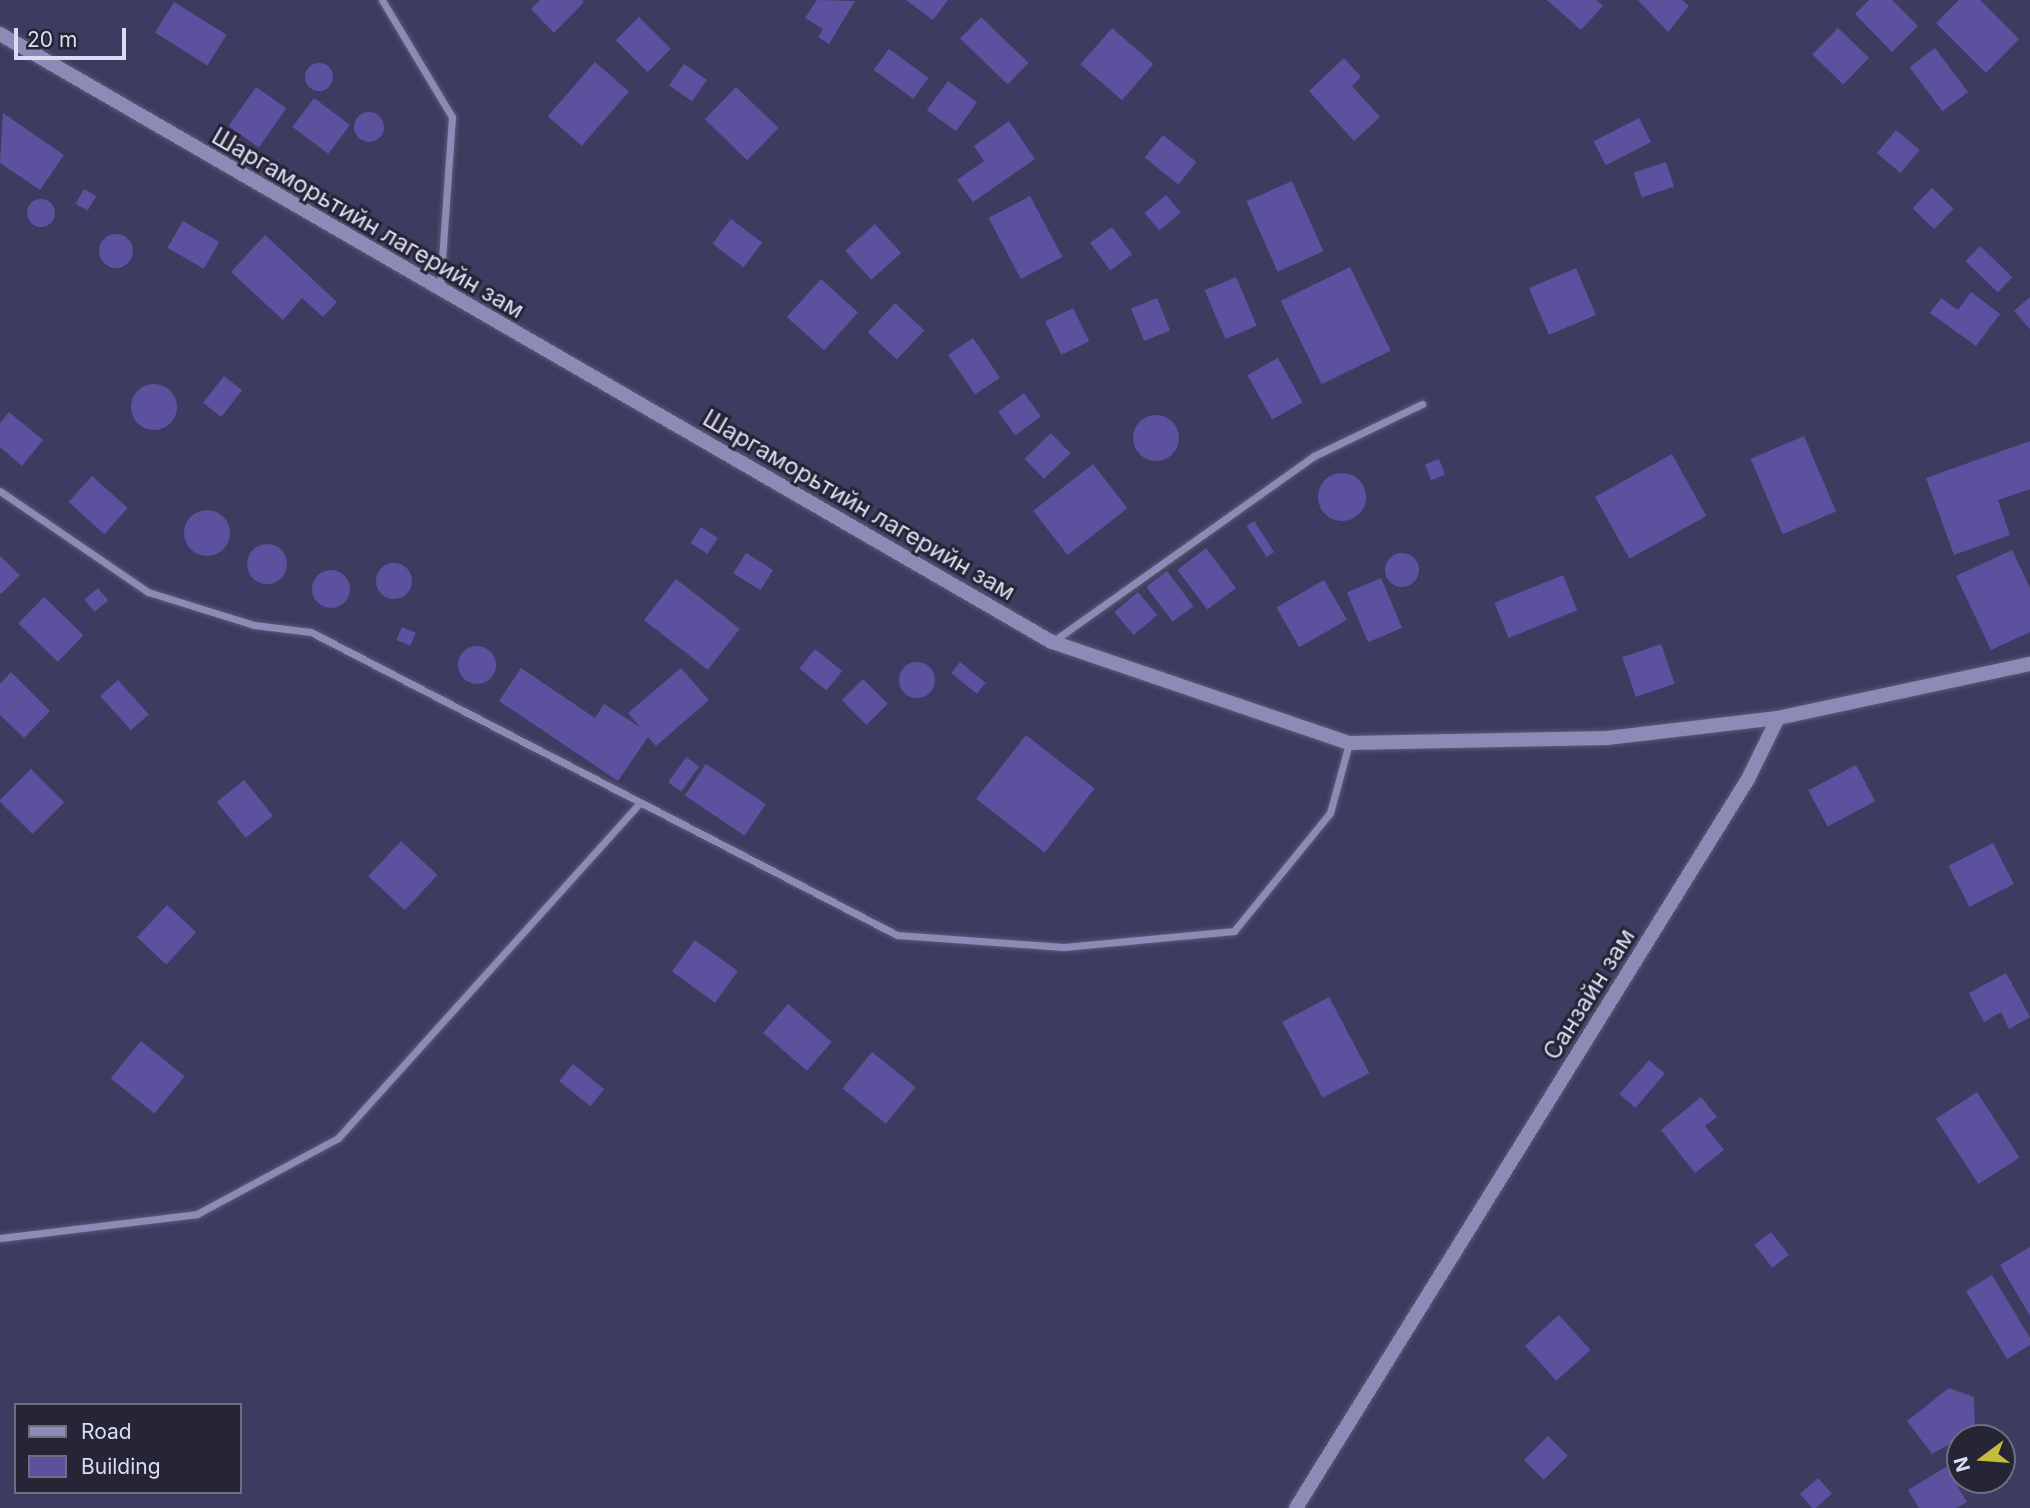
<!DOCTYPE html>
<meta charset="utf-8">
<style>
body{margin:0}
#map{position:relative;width:2030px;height:1508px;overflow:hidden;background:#3e3b60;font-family:Inter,sans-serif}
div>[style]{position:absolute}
.building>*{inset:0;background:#5c519f;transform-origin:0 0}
.round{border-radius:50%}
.roads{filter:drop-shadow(0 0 2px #5c5978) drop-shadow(0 0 2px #5c5978)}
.street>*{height:7px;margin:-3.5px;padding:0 3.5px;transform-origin:3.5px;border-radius:3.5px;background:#8d8ab5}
.secondary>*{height:14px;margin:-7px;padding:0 7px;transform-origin:7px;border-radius:7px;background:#8d8ab5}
span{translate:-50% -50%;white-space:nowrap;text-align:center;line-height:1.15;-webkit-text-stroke:6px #262536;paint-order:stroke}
.street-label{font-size:24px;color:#dbdbf2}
.legend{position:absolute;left:14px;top:1403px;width:228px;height:91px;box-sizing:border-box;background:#262536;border:2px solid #6e6e81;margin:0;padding:9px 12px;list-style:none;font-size:21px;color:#dbdbf2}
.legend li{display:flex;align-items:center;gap:14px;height:35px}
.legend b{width:35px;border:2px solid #6e6e81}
.north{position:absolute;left:1946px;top:1424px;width:70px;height:70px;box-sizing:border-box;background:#262536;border:2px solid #6e6e81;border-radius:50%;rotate:254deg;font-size:19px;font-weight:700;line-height:28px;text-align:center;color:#dbdbf2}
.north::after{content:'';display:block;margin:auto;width:24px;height:32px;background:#c2bd3f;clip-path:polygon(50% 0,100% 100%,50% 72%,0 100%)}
.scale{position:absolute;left:14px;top:28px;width:112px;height:32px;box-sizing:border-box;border:4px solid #dbdbf2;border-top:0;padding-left:9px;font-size:21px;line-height:24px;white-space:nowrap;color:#dbdbf2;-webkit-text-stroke:5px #262536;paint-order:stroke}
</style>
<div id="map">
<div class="building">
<i style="clip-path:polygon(540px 0,581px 0,584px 2px,554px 33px,531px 9px)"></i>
<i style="clip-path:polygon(817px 0,855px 1px,829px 44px,818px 37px,823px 29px,805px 18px)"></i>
<i style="clip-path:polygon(906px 0,948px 0,933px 20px)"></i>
<i style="clip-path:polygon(1547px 0,1596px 0,1603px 6px,1581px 30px)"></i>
<i style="clip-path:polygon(1638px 0,1682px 0,1689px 6px,1668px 32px)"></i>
<i style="clip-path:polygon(1869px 0,1892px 0,1918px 26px,1892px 52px,1855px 14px)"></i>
<i style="clip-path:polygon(1959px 0,1980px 0,2019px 39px,1986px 73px,1936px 23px)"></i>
<i style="left:174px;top:2px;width:62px;height:36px;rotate:32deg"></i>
<i style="left:639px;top:17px;width:45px;height:33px;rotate:45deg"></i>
<i style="left:981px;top:17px;width:66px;height:30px;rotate:44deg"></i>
<i style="left:1112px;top:28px;width:55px;height:48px;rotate:41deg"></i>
<i style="left:1838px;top:28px;width:43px;height:37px;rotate:44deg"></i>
<i style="left:1935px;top:48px;width:55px;height:32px;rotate:53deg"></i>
<i style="left:889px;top:49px;width:49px;height:26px;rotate:36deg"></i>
<i style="clip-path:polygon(1344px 58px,1361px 77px,1352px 86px,1380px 117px,1354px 141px,1309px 91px)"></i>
<i style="left:595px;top:62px;width:45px;height:72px;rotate:41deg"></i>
<i class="round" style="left:305px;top:63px;width:28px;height:28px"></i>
<i style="left:684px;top:64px;width:28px;height:26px;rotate:35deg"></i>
<i style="left:948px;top:81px;width:36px;height:36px;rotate:36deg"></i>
<i style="left:256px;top:87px;width:37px;height:48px;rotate:35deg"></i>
<i style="left:736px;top:87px;width:59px;height:45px;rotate:44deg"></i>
<i style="left:314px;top:98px;width:45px;height:36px;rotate:37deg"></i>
<i class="round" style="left:354px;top:112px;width:30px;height:30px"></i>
<i style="clip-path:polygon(3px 113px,64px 155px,40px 190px,0 163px)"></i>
<i style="left:1639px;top:118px;width:27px;height:51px;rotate:63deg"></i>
<i style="clip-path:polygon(1009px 121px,1035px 159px,973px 202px,957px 180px,984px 161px,974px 146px)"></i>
<i style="left:1896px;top:130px;width:31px;height:30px;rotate:40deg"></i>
<i style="left:1163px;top:135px;width:43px;height:29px;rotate:39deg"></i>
<i style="left:1666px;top:162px;width:26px;height:34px;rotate:72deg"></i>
<i style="left:1292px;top:181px;width:77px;height:50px;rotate:66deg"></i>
<i style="left:1932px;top:188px;width:30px;height:28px;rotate:44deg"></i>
<i style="left:84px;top:189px;width:14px;height:17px;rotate:30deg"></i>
<i style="left:1166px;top:195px;width:23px;height:28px;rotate:50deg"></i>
<i style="left:1030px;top:196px;width:69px;height:47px;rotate:62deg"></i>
<i class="round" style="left:27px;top:199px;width:28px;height:28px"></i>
<i style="left:731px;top:219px;width:39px;height:31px;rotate:37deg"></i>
<i style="left:183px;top:221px;width:42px;height:31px;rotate:30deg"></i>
<i style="left:875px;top:224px;width:39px;height:40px;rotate:48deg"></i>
<i style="left:1112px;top:227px;width:34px;height:27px;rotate:54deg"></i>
<i class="round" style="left:99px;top:234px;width:34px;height:34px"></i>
<i style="clip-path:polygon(265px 235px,337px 302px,323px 317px,302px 298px,283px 320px,231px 272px)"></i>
<i style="left:1980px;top:246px;width:45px;height:21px;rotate:44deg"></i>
<i style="left:1350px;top:267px;width:93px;height:77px;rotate:64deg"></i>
<i style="left:1576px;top:268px;width:51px;height:51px;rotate:67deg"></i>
<i style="left:1236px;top:277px;width:53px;height:34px;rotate:67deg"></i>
<i style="left:821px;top:279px;width:50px;height:51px;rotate:42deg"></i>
<i style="clip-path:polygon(1971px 292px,2000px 314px,1976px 346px,1930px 313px,1941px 298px,1958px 310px)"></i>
<i style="clip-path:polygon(2030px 297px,2030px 329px,2014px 311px)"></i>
<i style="left:1157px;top:298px;width:35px;height:28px;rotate:68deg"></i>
<i style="left:895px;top:303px;width:40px;height:40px;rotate:43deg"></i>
<i style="left:1073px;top:308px;width:37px;height:31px;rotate:64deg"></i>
<i style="left:973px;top:338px;width:48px;height:30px;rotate:56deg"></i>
<i style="left:1278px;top:358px;width:51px;height:35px;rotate:61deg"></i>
<i style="left:224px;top:376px;width:23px;height:34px;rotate:38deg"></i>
<i class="round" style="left:131px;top:384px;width:46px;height:46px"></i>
<i style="left:1024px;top:393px;width:29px;height:32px;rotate:54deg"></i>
<i style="clip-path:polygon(9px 412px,43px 440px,22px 466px,0 447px,0 423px)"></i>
<i class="round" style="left:1133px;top:415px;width:46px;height:46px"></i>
<i style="left:1051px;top:433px;width:28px;height:37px;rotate:46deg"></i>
<i style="left:1804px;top:436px;width:82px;height:58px;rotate:67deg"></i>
<i style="clip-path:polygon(2030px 441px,2030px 489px,1998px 500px,2010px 535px,1954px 555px,1926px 478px)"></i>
<i style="left:1672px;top:454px;width:71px;height:88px;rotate:61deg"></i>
<i style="left:1439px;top:459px;width:17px;height:15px;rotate:69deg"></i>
<i style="left:1093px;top:464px;width:56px;height:76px;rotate:52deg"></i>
<i class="round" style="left:1318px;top:473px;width:48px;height:48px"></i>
<i style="left:92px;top:476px;width:48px;height:35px;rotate:42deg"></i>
<i class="round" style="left:184px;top:510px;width:46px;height:46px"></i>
<i style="left:1254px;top:521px;width:37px;height:9px;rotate:57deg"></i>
<i style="left:701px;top:527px;width:20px;height:19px;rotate:33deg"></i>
<i class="round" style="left:247px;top:544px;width:40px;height:40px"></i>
<i style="left:1206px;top:548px;width:50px;height:36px;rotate:53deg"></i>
<i style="clip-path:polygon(2012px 550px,2030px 588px,2030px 632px,1991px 650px,1956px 576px)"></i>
<i style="left:746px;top:553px;width:32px;height:24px;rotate:32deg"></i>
<i class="round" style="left:1385px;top:553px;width:34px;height:34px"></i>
<i style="clip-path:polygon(0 556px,20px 575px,1px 594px,0 593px)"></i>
<i class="round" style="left:376px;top:563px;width:36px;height:36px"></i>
<i class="round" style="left:312px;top:570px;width:38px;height:38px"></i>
<i style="left:1167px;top:571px;width:44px;height:26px;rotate:53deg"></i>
<i style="left:1563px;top:575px;width:38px;height:74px;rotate:68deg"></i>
<i style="left:1381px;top:578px;width:54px;height:37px;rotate:67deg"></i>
<i style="left:676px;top:579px;width:81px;height:52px;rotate:38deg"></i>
<i style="left:1324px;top:580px;width:46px;height:55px;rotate:60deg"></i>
<i style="left:98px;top:588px;width:16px;height:18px;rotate:50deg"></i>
<i style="left:1138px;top:592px;width:30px;height:31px;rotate:50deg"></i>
<i style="left:44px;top:597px;width:55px;height:37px;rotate:44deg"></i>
<i style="left:402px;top:627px;width:15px;height:14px;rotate:23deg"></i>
<i style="left:1661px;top:644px;width:42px;height:41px;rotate:71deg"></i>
<i class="round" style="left:458px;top:646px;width:38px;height:38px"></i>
<i style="left:815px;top:649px;width:35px;height:25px;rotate:39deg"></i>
<i class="round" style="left:899px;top:662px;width:36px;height:36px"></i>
<i style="left:960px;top:662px;width:33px;height:14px;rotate:39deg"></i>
<i style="clip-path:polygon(521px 668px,595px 718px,604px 704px,640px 727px,628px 713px,681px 668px,709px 700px,656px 746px,648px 737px,618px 781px,499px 701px)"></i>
<i style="clip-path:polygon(11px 672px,50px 711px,24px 738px,0 715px,0 684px)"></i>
<i style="left:863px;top:679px;width:35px;height:30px;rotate:45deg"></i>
<i style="left:118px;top:680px;width:46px;height:24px;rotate:48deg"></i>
<i style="left:1026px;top:735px;width:87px;height:81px;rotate:38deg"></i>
<i style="left:686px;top:757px;width:16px;height:31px;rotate:35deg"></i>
<i style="left:706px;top:764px;width:72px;height:38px;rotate:34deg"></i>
<i style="left:1856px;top:765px;width:41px;height:54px;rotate:62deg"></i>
<i style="left:31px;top:769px;width:47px;height:45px;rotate:45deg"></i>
<i style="left:244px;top:780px;width:46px;height:35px;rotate:51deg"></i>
<i style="left:401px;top:841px;width:50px;height:48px;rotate:43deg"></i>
<i style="left:1993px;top:843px;width:46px;height:50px;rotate:63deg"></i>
<i style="left:167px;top:905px;width:40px;height:44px;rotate:43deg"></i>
<i style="left:695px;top:940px;width:53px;height:39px;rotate:36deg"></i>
<i style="clip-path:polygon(2006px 973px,2030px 1017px,2009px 1029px,2001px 1012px,1984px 1022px,1969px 993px)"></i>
<i style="left:1329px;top:997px;width:86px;height:53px;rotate:62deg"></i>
<i style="left:788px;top:1004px;width:58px;height:38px;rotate:41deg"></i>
<i style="left:141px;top:1041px;width:56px;height:48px;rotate:39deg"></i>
<i style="left:872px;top:1052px;width:56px;height:47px;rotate:39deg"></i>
<i style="left:1649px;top:1060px;width:21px;height:45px;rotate:41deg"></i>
<i style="left:573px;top:1064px;width:40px;height:22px;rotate:39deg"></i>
<i style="left:1977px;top:1092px;width:78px;height:49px;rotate:57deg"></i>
<i style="clip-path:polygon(1701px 1097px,1717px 1117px,1705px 1126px,1724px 1150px,1695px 1173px,1661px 1130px)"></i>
<i style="left:1771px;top:1232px;width:29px;height:21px;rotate:52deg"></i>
<i style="clip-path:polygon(2030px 1247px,2030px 1316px,2000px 1265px)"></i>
<i style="clip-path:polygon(1992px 1275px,2030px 1338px,2030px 1345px,2007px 1359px,1966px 1291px)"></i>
<i style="left:1559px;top:1315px;width:47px;height:46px;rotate:48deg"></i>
<i style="clip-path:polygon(1949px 1388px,1974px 1397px,1975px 1430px,1932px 1454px,1907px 1421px)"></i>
<i style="left:1548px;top:1436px;width:28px;height:34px;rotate:45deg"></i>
<i style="clip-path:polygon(1946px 1467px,1967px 1502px,1956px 1508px,1919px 1508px,1908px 1490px)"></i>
<i style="left:1818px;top:1478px;width:21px;height:24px;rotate:49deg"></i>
</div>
<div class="roads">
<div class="street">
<i style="left:382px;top:0;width:136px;rotate:59.1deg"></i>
<i style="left:452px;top:117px;width:173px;rotate:94deg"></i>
<i style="left:0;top:491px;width:179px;rotate:34.3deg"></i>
<i style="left:148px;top:592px;width:111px;rotate:17.3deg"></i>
<i style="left:254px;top:625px;width:57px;rotate:7deg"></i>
<i style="left:311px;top:632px;width:660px;rotate:27.34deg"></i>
<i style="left:897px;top:935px;width:167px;rotate:4.1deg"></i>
<i style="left:1064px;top:947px;width:171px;rotate:-5.4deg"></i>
<i style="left:1234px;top:931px;width:152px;rotate:-50.9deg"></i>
<i style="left:1330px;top:813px;width:73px;rotate:-74.8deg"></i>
<i style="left:1052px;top:642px;width:321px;rotate:-35.4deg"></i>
<i style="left:1314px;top:456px;width:120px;rotate:-25.7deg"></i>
<i style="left:0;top:1238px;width:198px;rotate:-6.9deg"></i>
<i style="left:197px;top:1214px;width:160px;rotate:-28.3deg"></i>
<i style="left:338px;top:1138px;width:451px;rotate:-48deg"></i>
</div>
<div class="secondary">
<i style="left:0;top:34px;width:1215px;rotate:30.03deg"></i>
<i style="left:1052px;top:642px;width:314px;rotate:18.8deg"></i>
<i style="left:1349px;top:743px;width:258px;rotate:-1.1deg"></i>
<i style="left:1607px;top:738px;width:172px;rotate:-6.7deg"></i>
<i style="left:1296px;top:1508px;width:858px;rotate:-58.2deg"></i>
<i style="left:1748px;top:779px;width:68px;rotate:-63.8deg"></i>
<i style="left:1778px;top:718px;width:258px;rotate:-12.1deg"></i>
</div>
</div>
<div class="street-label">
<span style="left:368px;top:223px;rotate:30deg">Шаргаморьтийн лагерийн зам</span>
<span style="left:859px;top:505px;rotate:30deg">Шаргаморьтийн лагерийн зам</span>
<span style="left:1589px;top:994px;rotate:-58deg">Санзайн зам</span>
</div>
<ul class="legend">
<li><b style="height:9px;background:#8d8ab5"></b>Road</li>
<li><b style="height:19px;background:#5c519f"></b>Building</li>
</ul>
<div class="north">N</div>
<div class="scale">20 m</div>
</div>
